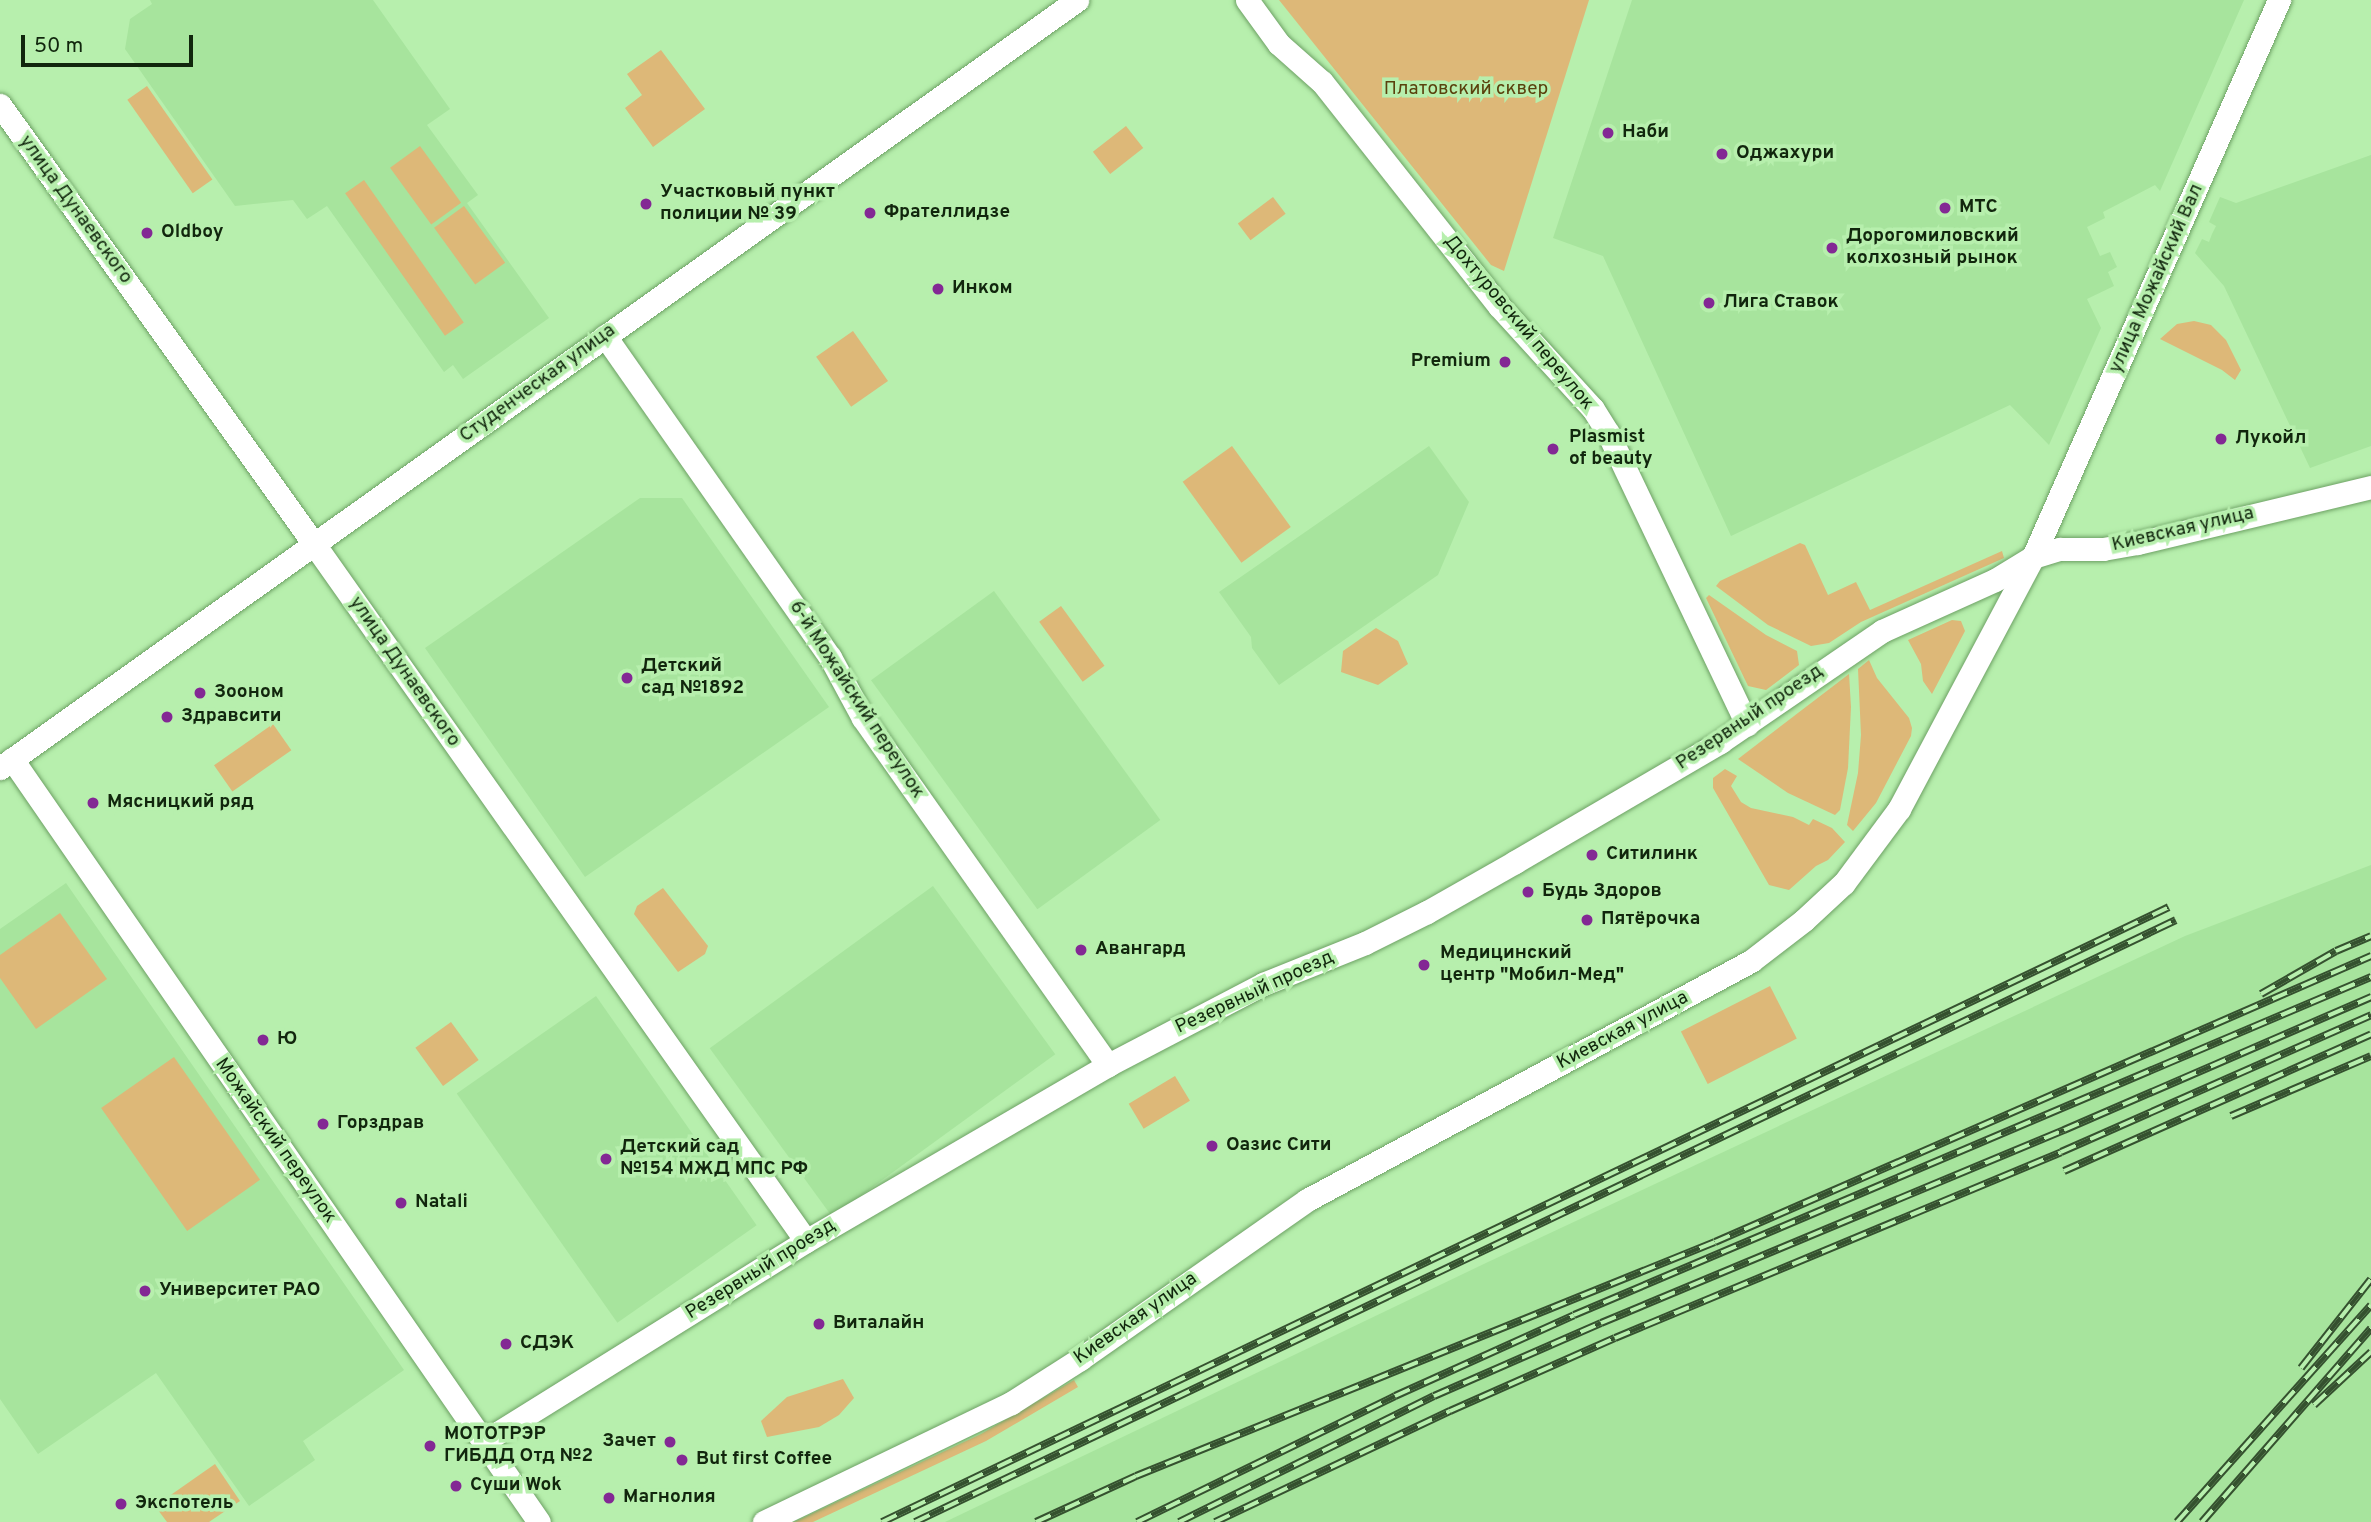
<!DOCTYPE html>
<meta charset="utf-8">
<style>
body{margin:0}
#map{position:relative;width:2371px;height:1522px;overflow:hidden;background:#b7efad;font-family:Overpass,sans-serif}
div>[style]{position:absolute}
.built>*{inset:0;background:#a7e49d;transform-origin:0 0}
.green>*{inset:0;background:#ddb878;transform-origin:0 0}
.roads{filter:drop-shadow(0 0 2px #6da164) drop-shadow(0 0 2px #6da164)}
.minor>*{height:23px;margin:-11.5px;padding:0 11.5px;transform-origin:11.5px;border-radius:11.5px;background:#fff}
.rail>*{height:8px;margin-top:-4px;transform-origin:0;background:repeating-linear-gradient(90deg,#b7efad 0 16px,#35512f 0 32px);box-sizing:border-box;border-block:2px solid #35512f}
.dots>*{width:19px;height:19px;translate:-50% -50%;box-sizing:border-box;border:4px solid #b7efad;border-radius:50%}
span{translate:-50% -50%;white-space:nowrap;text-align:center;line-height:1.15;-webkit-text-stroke:7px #b7efad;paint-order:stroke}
.park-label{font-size:19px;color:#5a410d}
.poi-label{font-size:19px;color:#11260d;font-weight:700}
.left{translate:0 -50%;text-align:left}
.right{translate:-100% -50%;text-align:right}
.street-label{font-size:19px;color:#11260d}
.scale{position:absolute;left:21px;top:35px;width:172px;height:32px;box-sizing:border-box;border:4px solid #11260d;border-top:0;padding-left:9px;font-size:21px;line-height:24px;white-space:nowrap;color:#11260d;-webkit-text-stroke:5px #b7efad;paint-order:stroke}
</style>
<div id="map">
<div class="built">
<i style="clip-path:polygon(150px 0,373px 0,450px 109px,427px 125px,478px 195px,467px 203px,549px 318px,463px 379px,453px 365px,444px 372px,327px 206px,307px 219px,293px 200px,235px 206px,125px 49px,130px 19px,152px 4px)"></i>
<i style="clip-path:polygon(1632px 0,2244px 0,2160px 191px,2155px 185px,2103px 212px,2105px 218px,2087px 227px,2100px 256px,2110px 252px,2117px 267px,2108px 272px,2114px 286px,2087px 299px,2101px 328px,2049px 445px,2010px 405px,1731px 536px,1603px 256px,1553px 238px)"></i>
<i style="clip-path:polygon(2371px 155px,2371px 446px,2310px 468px,2224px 286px,2195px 253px,2202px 239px,2209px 242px,2212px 234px,2216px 226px,2209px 222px,2220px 197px,2236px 203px)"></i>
<i style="clip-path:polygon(1429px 446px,1469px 502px,1438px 575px,1279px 685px,1252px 648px,1251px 637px,1219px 592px)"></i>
<i style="clip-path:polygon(640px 498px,682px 498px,829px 707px,585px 877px,425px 648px)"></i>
<i style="left:994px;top:591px;width:283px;height:152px;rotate:54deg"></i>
<i style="clip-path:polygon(2371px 865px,2371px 1522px,945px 1522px,1488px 1262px,2185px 936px)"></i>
<i style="clip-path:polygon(66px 883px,404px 1370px,303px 1441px,315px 1460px,249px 1506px,156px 1373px,38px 1454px,0 1399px,0 929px)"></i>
<i style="left:933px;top:886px;width:208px;height:276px;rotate:54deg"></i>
<i style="left:596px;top:996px;width:280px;height:170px;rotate:55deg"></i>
</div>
<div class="green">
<i style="clip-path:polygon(1279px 0,1589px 0,1504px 271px,1491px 265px)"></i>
<i style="clip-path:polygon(661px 50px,705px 109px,653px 147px,625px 108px,642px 95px,627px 74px)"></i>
<i style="left:147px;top:86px;width:114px;height:24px;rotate:55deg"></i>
<i style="left:1126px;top:126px;width:28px;height:42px;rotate:52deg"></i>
<i style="left:420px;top:146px;width:70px;height:37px;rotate:54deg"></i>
<i style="left:364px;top:180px;width:174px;height:23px;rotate:55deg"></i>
<i style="left:1273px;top:197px;width:21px;height:44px;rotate:53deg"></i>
<i style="left:464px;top:206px;width:70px;height:37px;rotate:54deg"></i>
<i style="clip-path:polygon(2194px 321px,2211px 325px,2226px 340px,2241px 370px,2235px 380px,2222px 370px,2160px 339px,2177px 324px)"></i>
<i style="left:853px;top:331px;width:61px;height:45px;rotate:55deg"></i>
<i style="left:1232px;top:446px;width:100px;height:61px;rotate:54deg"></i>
<i style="clip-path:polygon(1800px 543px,1805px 545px,1828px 595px,1856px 582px,1870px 610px,2002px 551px,2004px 558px,1861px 622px,1829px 643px,1811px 646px,1768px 625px,1716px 586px,1720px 581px)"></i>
<i style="clip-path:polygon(1709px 595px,1766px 635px,1797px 651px,1799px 665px,1766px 690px,1748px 686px,1706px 598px)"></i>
<i style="left:1061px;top:606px;width:74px;height:27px;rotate:54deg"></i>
<i style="clip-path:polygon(1952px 620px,1961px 621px,1965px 631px,1932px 694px,1923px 681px,1921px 664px,1908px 640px)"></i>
<i style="clip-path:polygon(1376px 628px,1398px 641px,1408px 664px,1378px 685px,1341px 672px,1343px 651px)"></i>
<i style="clip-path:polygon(1869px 660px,1877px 678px,1909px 718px,1912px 728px,1911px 736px,1876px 803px,1853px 831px,1847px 825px,1858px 773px,1861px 735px,1858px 669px)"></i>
<i style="clip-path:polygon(1849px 674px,1851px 707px,1848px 768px,1840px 810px,1835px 815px,1788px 793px,1738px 759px)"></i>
<i style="left:273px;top:724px;width:32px;height:72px;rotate:55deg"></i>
<i style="clip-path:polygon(1725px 769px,1737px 776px,1731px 786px,1741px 802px,1751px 808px,1793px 817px,1809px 825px,1813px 819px,1832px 828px,1845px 842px,1828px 860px,1816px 866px,1789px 890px,1769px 885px,1713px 788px,1713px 778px)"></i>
<i style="clip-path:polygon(663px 888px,708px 946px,705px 954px,678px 972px,634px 914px,637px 906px)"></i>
<i style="clip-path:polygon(60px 913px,107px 979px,36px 1029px,0 978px,0 955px)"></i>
<i style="left:1770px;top:986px;width:59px;height:100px;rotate:63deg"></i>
<i style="left:451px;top:1022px;width:47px;height:44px;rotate:54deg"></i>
<i style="left:174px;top:1057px;width:150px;height:89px;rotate:55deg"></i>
<i style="left:1175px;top:1076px;width:29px;height:54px;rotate:59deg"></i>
<i style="clip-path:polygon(843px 1379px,854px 1398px,839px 1415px,819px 1427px,767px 1437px,761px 1421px,787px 1397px)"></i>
<i style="clip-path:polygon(1074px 1380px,1078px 1387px,986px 1441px,813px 1522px,794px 1522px,981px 1434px)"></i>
<i style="clip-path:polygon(215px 1464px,240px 1501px,209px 1522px,167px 1522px,155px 1506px)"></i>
</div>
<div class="roads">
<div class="minor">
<i style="left:1247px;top:0;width:54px;rotate:54deg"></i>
<i style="left:1279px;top:44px;width:57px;rotate:41.5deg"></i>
<i style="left:1322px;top:82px;width:285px;rotate:51.7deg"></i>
<i style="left:1499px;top:306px;width:139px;rotate:47.6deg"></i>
<i style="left:1593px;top:409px;width:28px;rotate:58deg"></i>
<i style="left:1608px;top:433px;width:323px;rotate:64.5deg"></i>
<i style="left:0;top:105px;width:540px;rotate:54.43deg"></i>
<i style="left:314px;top:544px;width:853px;rotate:54.78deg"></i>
<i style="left:605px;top:336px;width:392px;rotate:55deg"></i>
<i style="left:830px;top:657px;width:69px;rotate:61.6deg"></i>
<i style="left:863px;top:718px;width:425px;rotate:54.8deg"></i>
<i style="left:12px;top:759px;width:927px;rotate:55.37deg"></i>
<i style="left:0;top:768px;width:1323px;rotate:-35.49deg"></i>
<i style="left:483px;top:1442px;width:380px;rotate:-31.9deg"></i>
<i style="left:806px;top:1241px;width:350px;rotate:-30.2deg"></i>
<i style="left:1108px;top:1065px;width:175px;rotate:-27.6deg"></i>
<i style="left:1263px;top:984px;width:110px;rotate:-21.9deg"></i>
<i style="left:1365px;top:943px;width:69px;rotate:-26.6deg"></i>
<i style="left:1427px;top:912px;width:101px;rotate:-29.6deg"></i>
<i style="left:1515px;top:862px;width:238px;rotate:-30.3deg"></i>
<i style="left:1720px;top:742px;width:196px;rotate:-34.4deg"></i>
<i style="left:1882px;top:631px;width:124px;rotate:-24.3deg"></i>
<i style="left:1995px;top:580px;width:44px;rotate:-31.2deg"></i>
<i style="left:2033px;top:557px;width:28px;rotate:-17deg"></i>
<i style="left:2060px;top:549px;width:43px"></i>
<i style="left:2103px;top:549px;width:36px;rotate:-10deg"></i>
<i style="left:2138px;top:543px;width:240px;rotate:-13.5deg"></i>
<i style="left:764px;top:1522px;width:274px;rotate:-25.7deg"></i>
<i style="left:1011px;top:1403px;width:82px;rotate:-32.5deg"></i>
<i style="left:1080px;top:1359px;width:277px;rotate:-35deg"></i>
<i style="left:1307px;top:1200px;width:504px;rotate:-28.29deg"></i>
<i style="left:1751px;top:961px;width:67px;rotate:-37.7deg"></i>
<i style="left:1804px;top:920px;width:54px;rotate:-42.8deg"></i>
<i style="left:1844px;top:883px;width:92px;rotate:-53.4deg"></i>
<i style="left:1899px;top:809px;width:285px;rotate:-62deg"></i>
<i style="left:2033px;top:557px;width:609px;rotate:-66.17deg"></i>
</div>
</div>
<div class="rail">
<i style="left:2261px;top:994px;width:86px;rotate:-29.8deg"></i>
<i style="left:2336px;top:951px;width:38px;rotate:-23deg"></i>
<i style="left:2231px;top:1116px;width:152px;rotate:-23.2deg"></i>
<i style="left:2064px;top:1171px;width:336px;rotate:-24deg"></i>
<i style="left:2301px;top:1368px;width:113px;rotate:-51.8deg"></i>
<i style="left:2314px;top:1405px;width:78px;rotate:-42.9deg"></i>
<i style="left:882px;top:1522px;width:1426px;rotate:-25.54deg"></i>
<i style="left:915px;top:1522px;width:1397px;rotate:-25.52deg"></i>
<i style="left:1036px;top:1522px;width:110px;rotate:-24.7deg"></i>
<i style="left:1136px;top:1476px;width:624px;rotate:-22.01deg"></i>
<i style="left:1715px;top:1242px;width:716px;rotate:-23.56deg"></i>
<i style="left:1137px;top:1522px;width:287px;rotate:-26deg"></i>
<i style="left:1395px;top:1396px;width:196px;rotate:-24.3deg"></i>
<i style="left:1574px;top:1315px;width:866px;rotate:-22.98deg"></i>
<i style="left:1179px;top:1522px;width:284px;rotate:-26.3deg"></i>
<i style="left:1434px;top:1396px;width:182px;rotate:-23.6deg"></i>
<i style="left:1601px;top:1323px;width:502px;rotate:-22.63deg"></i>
<i style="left:2064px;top:1130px;width:335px;rotate:-23.4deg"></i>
<i style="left:1215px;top:1522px;width:260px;rotate:-25.3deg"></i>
<i style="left:1450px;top:1411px;width:180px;rotate:-23.9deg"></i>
<i style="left:1615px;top:1338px;width:483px;rotate:-22.6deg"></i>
<i style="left:2061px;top:1152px;width:339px;rotate:-23.8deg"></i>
<i style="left:2177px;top:1522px;width:291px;rotate:-48.2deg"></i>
<i style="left:2202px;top:1522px;width:257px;rotate:-48.9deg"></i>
</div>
<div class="dots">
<i style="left:1608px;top:133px;background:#832894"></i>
<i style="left:1722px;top:154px;background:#832894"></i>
<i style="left:646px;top:204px;background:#832894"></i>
<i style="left:1945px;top:208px;background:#832894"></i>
<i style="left:870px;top:213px;background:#832894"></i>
<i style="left:147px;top:233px;background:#832894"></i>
<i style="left:1832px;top:248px;background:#832894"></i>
<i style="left:938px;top:289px;background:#832894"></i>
<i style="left:1709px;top:303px;background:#832894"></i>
<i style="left:1505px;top:362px;background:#832894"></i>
<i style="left:2221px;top:439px;background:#832894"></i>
<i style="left:1553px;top:449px;background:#832894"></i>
<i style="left:627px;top:678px;background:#832894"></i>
<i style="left:200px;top:693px;background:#832894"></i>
<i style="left:167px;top:717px;background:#832894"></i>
<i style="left:93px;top:803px;background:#832894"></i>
<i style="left:1592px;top:855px;background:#832894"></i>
<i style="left:1528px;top:892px;background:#832894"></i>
<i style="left:1587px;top:920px;background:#832894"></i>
<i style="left:1081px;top:950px;background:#832894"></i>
<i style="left:1424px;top:965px;background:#832894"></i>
<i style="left:263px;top:1040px;background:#832894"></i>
<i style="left:323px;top:1124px;background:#832894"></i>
<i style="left:1212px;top:1146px;background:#832894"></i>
<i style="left:606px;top:1159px;background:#832894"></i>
<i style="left:401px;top:1203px;background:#832894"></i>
<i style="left:145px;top:1291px;background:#832894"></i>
<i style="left:819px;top:1324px;background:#832894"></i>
<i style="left:506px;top:1344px;background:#832894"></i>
<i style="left:670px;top:1442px;background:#832894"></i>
<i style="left:430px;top:1446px;background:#832894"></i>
<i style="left:682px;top:1460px;background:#832894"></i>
<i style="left:456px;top:1486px;background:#832894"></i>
<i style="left:609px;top:1498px;background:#832894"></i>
<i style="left:121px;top:1504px;background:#832894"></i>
</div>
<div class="park-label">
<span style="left:1466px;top:90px">Платовский сквер</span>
</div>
<div class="poi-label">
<span class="left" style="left:1622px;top:133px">Наби</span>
<span class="left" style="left:1736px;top:154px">Оджахури</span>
<span class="left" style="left:660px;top:204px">Участковый пункт<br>полиции № 39</span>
<span class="left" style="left:1959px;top:208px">МТС</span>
<span class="left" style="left:884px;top:213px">Фрателлидзе</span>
<span class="left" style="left:161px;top:233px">Oldboy</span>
<span class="left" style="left:1846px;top:248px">Дорогомиловский<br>колхозный рынок</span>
<span class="left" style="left:952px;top:289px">Инком</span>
<span class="left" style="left:1723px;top:303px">Лига Ставок</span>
<span class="right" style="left:1491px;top:362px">Premium</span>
<span class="left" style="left:1569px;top:449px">Plasmist<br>of beauty</span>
<span class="left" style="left:2235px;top:439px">Лукойл</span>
<span class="left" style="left:641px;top:678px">Детский<br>сад №1892</span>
<span class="left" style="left:214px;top:693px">Зооном</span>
<span class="left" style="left:181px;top:717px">Здравсити</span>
<span class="left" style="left:107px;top:803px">Мясницкий ряд</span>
<span class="left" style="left:1606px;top:855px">Ситилинк</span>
<span class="left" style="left:1542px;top:892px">Будь Здоров</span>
<span class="left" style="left:1601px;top:920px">Пятёрочка</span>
<span class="left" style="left:1095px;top:950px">Авангард</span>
<span class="left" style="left:1440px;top:965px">Медицинский<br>центр "Мобил-Мед"</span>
<span class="left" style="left:277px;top:1040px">Ю</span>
<span class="left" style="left:337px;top:1124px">Горздрав</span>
<span class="left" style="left:1226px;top:1146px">Оазис Сити</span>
<span class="left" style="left:620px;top:1159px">Детский сад<br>№154 МЖД МПС РФ</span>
<span class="left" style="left:415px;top:1203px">Natali</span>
<span class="left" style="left:159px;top:1291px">Университет РАО</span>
<span class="left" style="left:833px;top:1324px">Виталайн</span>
<span class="left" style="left:520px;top:1344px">СДЭК</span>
<span class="left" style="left:444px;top:1446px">МОТОТРЭР<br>ГИБДД Отд №2</span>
<span class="right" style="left:656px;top:1442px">Зачет</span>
<span class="left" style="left:696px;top:1460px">But first Coffee</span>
<span class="left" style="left:470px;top:1486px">Суши Wok</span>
<span class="left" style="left:623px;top:1498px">Магнолия</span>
<span class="left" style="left:135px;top:1504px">Экспотель</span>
</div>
<div class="street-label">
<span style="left:75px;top:210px;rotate:54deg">улица Дунаевского</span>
<span style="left:2157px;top:279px;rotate:-66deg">улица Можайский Вал</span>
<span style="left:1518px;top:323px;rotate:50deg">Дохтуровский переулок</span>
<span style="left:538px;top:384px;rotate:-36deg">Студенческая улица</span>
<span style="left:2183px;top:530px;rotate:-13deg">Киевская улица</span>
<span style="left:404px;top:672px;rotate:55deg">улица Дунаевского</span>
<span style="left:856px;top:700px;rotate:57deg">6-й Можайский переулок</span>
<span style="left:1750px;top:718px;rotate:-34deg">Резервный проезд</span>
<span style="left:1255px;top:993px;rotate:-25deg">Резервный проезд</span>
<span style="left:1623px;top:1031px;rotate:-28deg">Киевская улица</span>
<span style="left:275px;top:1141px;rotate:55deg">Можайский переулок</span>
<span style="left:761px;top:1270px;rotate:-32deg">Резервный проезд</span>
<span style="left:1136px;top:1319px;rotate:-35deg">Киевская улица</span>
</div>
<div class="scale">50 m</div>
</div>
